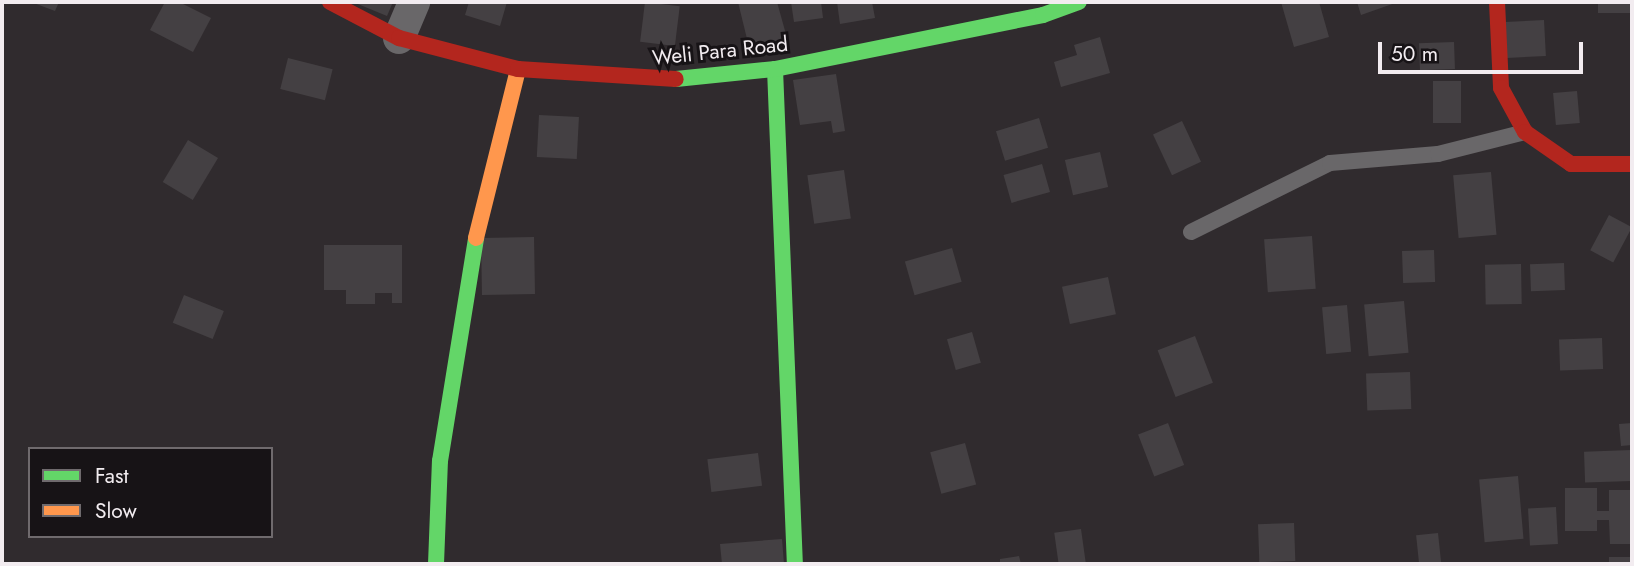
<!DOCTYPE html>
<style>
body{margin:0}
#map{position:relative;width:1634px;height:566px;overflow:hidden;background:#302b2e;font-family:Jost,sans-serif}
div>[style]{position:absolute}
.building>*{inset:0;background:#444043;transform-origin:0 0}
.lane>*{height:16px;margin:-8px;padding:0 8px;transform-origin:8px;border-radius:8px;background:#696769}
.street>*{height:32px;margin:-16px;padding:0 16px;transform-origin:16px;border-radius:16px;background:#696769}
.fast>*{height:16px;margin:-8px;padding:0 8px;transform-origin:8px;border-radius:8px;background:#63d668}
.slow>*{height:16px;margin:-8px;padding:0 8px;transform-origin:8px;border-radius:8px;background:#ff974d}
.jam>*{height:16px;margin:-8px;padding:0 8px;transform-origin:8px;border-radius:8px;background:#b3261e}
span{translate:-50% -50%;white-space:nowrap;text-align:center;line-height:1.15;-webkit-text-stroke:6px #171316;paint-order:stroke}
.street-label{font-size:21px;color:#f2ecf0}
.frame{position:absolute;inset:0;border:4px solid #f2ecf0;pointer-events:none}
.legend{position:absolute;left:28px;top:447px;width:245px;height:91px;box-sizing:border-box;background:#171316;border:2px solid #6f6a6d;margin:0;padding:9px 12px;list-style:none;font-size:21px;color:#f2ecf0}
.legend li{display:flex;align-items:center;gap:14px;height:35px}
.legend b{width:35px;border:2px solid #6f6a6d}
.scale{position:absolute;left:1378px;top:42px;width:205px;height:32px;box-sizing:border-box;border:4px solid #f2ecf0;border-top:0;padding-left:9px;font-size:21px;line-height:24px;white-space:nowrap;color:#f2ecf0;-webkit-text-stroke:5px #171316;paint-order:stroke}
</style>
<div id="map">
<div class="building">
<i style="clip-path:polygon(31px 2px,59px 2px,55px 11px)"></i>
<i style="clip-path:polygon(165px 2px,179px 2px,211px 18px,193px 52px,150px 30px)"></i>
<i style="clip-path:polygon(353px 2px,393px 2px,387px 16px)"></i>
<i style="clip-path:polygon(469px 2px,507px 2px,500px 26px,465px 15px)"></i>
<i style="left:645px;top:2px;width:35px;height:40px;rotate:7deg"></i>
<i style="clip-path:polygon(738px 2px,777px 2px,787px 38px,749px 47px)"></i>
<i style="clip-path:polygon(791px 2px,821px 2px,823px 18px,794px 22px)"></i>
<i style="clip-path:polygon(837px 2px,872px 2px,875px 18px,840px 24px)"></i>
<i style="clip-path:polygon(1281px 2px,1319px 2px,1329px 37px,1294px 47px)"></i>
<i style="clip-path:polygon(1357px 2px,1398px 2px,1361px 15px)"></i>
<i style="left:1598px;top:2px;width:34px;height:11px"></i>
<i style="left:1544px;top:20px;width:36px;height:44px;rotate:87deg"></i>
<i style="clip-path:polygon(1100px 37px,1110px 73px,1061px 87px,1054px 62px,1077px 55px,1074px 45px)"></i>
<i style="left:1454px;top:42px;width:27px;height:35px;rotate:88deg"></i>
<i style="left:288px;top:58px;width:46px;height:32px;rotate:14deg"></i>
<i style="clip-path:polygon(836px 74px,845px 131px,833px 133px,831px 121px,800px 125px,793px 80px)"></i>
<i style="left:1433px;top:81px;width:28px;height:42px"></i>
<i style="left:1577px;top:91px;width:32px;height:24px;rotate:85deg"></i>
<i style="left:539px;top:115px;width:40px;height:42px;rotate:3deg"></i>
<i style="left:1039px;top:118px;width:31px;height:45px;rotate:73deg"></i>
<i style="left:1182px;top:121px;width:45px;height:32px;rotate:65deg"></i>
<i style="left:188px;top:140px;width:35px;height:49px;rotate:31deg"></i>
<i style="left:1100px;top:152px;width:36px;height:36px;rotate:77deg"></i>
<i style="left:1042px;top:164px;width:29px;height:40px;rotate:74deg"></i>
<i style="left:844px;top:170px;width:49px;height:37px;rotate:82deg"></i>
<i style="left:1491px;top:172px;width:63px;height:38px;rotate:85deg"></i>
<i style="left:1609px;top:215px;width:26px;height:40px;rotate:28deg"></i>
<i style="left:1312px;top:236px;width:53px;height:48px;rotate:86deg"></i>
<i style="left:534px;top:237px;width:57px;height:53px;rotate:89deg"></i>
<i style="clip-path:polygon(324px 245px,402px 245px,402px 303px,392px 303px,392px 293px,375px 293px,375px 304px,346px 304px,346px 290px,324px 290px)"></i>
<i style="left:952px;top:248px;width:35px;height:49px;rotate:74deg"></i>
<i style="left:1434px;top:250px;width:32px;height:32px;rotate:88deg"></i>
<i style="left:1564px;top:263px;width:27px;height:34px;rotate:88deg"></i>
<i style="left:1521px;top:264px;width:40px;height:36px;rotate:89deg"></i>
<i style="left:1108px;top:277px;width:38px;height:47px;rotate:78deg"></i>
<i style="left:184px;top:295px;width:43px;height:30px;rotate:22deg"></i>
<i style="left:1404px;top:301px;width:52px;height:40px;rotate:85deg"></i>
<i style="left:1347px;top:305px;width:47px;height:25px;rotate:85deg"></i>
<i style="left:972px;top:332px;width:32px;height:26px;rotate:74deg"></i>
<i style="left:1195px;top:336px;width:50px;height:40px;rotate:69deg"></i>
<i style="left:1602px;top:338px;width:31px;height:43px;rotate:88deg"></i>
<i style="left:1410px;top:372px;width:37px;height:44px;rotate:88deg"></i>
<i style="left:1168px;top:423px;width:45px;height:32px;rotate:69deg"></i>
<i style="clip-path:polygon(1632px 423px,1632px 445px,1621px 446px,1619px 424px)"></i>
<i style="left:965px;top:443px;width:43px;height:36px;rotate:75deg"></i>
<i style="left:1631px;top:450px;width:31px;height:47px;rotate:88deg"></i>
<i style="left:758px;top:453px;width:33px;height:51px;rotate:83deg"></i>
<i style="left:1518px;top:476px;width:63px;height:39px;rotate:85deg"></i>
<i style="clip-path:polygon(1565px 488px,1597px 488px,1597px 511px,1609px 511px,1609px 490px,1632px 490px,1632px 544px,1610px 544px,1609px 520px,1597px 520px,1597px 531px,1565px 531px)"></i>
<i style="left:1556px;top:507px;width:37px;height:28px;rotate:87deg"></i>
<i style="left:1294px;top:523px;width:38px;height:36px;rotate:88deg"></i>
<i style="left:1081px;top:529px;width:35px;height:27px;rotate:82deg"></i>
<i style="left:1438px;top:533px;width:31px;height:22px;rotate:84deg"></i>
<i style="clip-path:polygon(782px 539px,784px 564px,722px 564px,720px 544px)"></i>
<i style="clip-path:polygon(1019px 556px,1021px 564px,1000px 564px,1000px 559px)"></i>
<i style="left:1609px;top:557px;width:23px;height:7px"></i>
</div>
<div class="lane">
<i style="left:1191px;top:232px;width:155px;rotate:-26.4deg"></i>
<i style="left:1330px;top:163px;width:108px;rotate:-4.8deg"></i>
<i style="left:1438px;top:154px;width:90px;rotate:-14.2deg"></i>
</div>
<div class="street">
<i style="left:399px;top:38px;width:39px;rotate:-67deg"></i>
</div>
<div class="fast">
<i style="left:775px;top:69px;width:495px;rotate:87.7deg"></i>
<i style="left:676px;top:79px;width:100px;rotate:-5.8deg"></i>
<i style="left:775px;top:69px;width:273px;rotate:-11.4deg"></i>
<i style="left:1043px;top:15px;width:38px;rotate:-20deg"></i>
<i style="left:436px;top:564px;width:103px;rotate:-87.8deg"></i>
<i style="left:440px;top:461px;width:226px;rotate:-80.8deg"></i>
</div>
<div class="slow">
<i style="left:476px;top:238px;width:174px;rotate:-76deg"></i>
</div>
<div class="jam">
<i style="left:330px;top:2px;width:78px;rotate:27.6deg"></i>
<i style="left:399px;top:38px;width:123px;rotate:14.6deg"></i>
<i style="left:518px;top:69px;width:158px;rotate:3.6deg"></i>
<i style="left:1497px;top:2px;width:86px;rotate:87.3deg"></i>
<i style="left:1501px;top:88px;width:50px;rotate:61.4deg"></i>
<i style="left:1525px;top:132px;width:56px;rotate:34.8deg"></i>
<i style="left:1571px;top:164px;width:61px"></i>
</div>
<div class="street-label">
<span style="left:720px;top:51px;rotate:-6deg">Weli Para Road</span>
</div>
<div class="frame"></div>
<ul class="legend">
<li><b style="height:9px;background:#63d668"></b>Fast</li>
<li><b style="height:9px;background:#ff974d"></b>Slow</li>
</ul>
<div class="scale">50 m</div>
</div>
